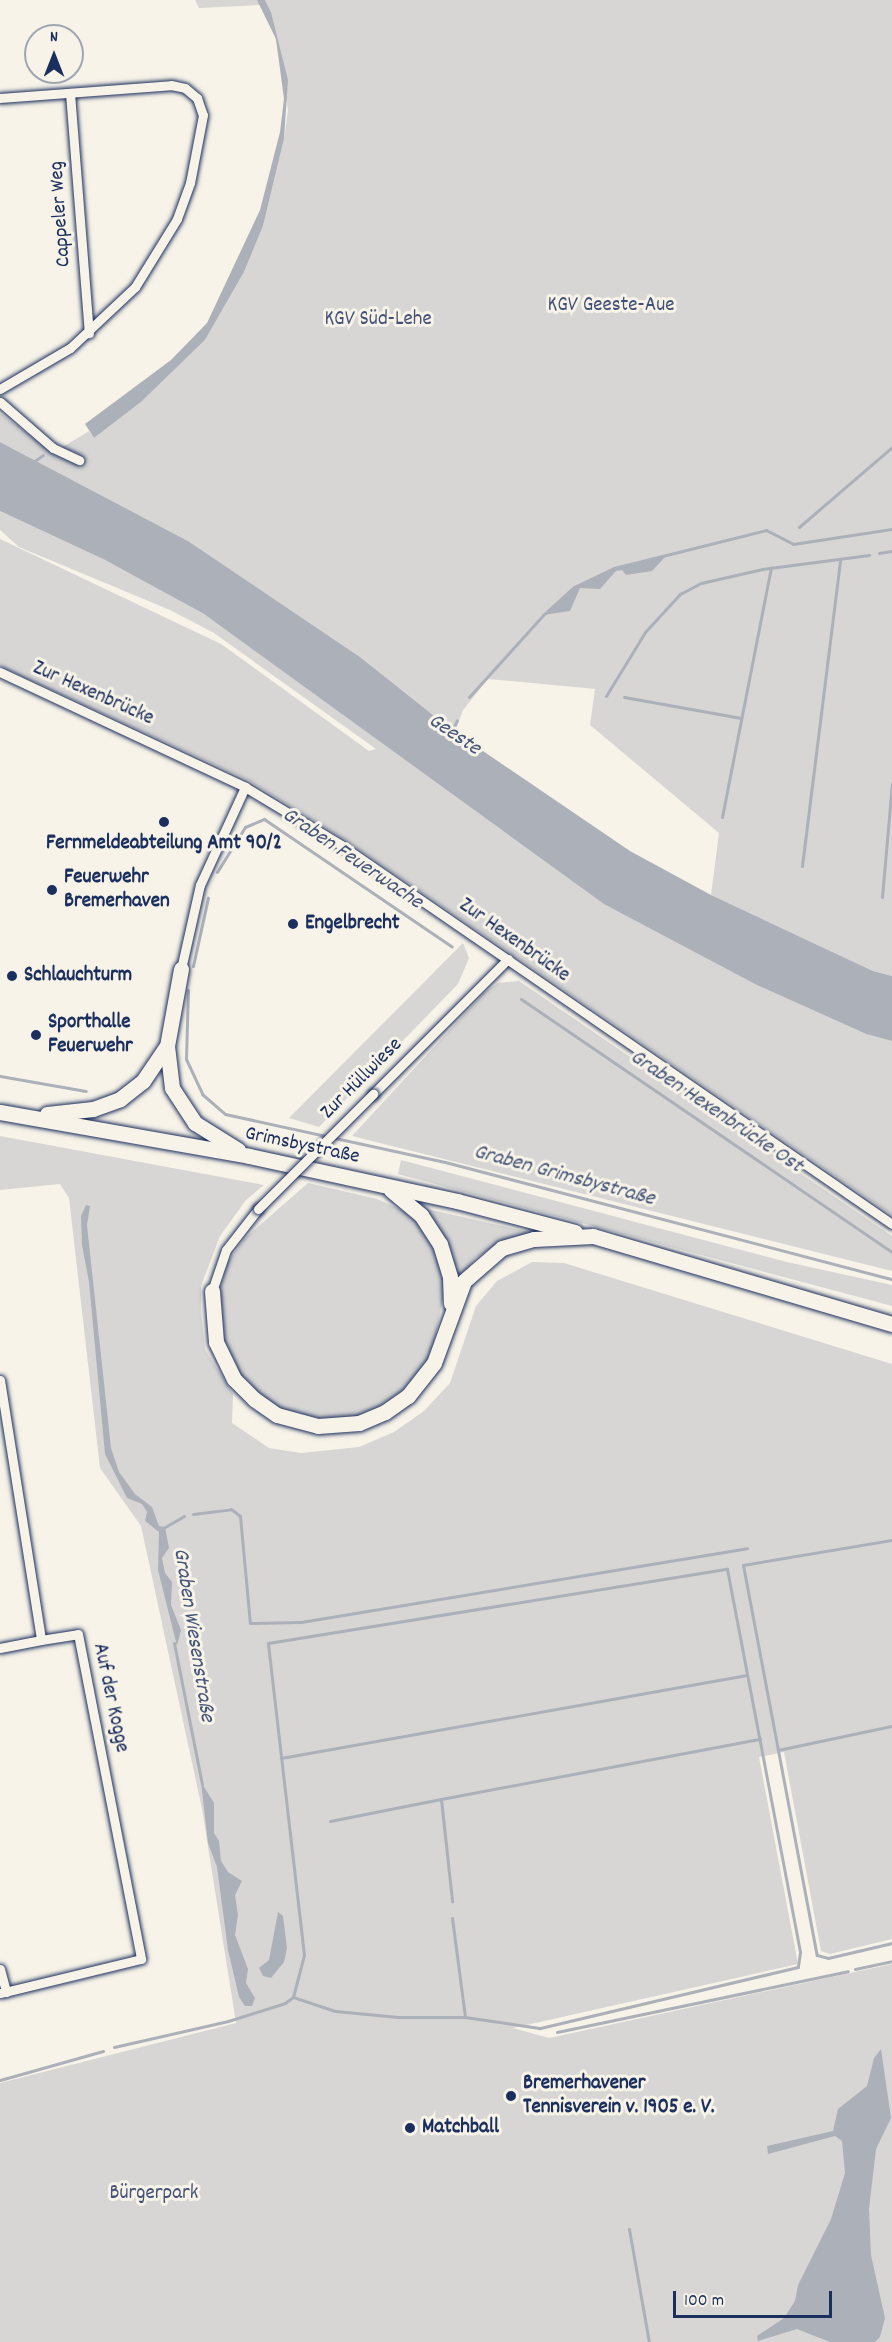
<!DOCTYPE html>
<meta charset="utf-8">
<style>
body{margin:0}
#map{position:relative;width:892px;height:2342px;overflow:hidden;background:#f7f3e8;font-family:Dekko,sans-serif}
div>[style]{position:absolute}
.green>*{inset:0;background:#d7d6d4}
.water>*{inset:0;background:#acb0b9}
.stream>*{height:3px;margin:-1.5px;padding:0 1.5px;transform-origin:1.5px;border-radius:1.5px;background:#acb0b9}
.roads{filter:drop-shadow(0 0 2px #1b2f5e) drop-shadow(0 0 2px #1b2f5e)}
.minor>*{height:9px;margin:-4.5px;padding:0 4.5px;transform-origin:4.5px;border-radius:4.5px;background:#f7f3e8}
.trunk>*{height:15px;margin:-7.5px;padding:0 7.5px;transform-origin:7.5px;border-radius:7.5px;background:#f7f3e8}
.bridges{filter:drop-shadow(0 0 2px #1b2f5e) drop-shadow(0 0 2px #1b2f5e)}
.minor-bridge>*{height:9px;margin:-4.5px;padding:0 4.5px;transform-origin:4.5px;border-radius:4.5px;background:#f7f3e8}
.dots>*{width:16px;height:16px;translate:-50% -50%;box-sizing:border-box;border:3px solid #f7f3e8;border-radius:50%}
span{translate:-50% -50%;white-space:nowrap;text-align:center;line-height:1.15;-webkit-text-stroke:6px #f7f3e8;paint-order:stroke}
.street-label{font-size:21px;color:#1b2f5e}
.park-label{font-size:21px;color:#415076}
.poi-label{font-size:21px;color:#1b2f5e;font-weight:700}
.left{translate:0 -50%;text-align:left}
.water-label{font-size:22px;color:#465679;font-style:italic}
.north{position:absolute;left:24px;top:24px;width:60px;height:60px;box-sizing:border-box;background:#f7f3e8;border:2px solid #9fa5b1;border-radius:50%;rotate:0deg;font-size:16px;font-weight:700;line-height:24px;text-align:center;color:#1b2f5e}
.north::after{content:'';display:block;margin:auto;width:21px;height:27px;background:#1b2f5e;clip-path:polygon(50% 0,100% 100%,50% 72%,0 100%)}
.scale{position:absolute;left:673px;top:2291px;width:159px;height:27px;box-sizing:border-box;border:3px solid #1b2f5e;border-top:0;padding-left:8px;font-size:18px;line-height:21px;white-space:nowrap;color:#1b2f5e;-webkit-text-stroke:4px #f7f3e8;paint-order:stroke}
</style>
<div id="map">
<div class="green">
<i style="clip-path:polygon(195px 0,257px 0,260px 5px,199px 8px)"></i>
<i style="clip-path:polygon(265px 0,892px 0,892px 976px,873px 971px,711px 895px,719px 833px,590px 725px,595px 689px,488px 679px,463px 710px,455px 732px,360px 657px,188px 541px,0 442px,0 413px,53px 453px,89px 431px,94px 438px,141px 402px,205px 340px,244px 272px,263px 226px,284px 139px,288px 110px,271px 12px)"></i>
<i style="clip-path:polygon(0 511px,105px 560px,204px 614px,390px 747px,757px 985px,866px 1034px,892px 1041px,892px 1215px,346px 840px,246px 779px,0 666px,0 539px,221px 644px,369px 751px,376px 749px,214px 633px,170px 610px,19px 547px,0 530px)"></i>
<i style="clip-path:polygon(463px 943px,469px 958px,458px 984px,319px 1127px,289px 1118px)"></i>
<i style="clip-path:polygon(519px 981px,892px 1236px,892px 1271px,352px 1136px,484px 993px,498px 983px)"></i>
<i style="clip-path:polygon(0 1136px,264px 1185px,246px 1200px,220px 1236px,201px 1286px,201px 1310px,205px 1349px,233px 1394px,232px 1423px,269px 1448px,301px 1453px,359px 1447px,394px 1432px,424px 1411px,450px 1383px,476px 1306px,497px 1281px,532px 1262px,564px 1263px,892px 1364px,892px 1939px,830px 1954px,821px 1951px,784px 1752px,759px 1757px,798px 1964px,513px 2028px,549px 2038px,892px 1964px,892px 2342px,0 2342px,0 2083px,236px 2023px,202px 1809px,141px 1526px,100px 1468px,69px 1198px,60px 1184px,0 1190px)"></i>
<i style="clip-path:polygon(401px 1160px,787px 1262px,892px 1285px,892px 1306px,398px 1174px)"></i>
<i style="clip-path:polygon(308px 1183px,377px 1199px,406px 1212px,426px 1232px,441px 1260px,445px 1286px,440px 1313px,434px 1344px,423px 1370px,404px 1394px,380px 1410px,342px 1421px,300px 1417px,272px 1405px,251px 1390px,230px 1364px,219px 1333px,215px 1305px,228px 1262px,244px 1239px)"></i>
<i style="clip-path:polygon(418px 1207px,533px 1233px,510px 1238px,475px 1258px,456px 1286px)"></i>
</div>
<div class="water">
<i style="clip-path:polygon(257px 0,265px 0,271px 12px,288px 80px,284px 139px,263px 226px,244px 272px,205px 340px,141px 402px,94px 438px,85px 424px,171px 360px,207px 323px,260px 210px,280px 132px,284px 99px,276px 39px)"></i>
<i style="clip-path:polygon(0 442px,188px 541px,360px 657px,452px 730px,630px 851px,711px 895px,873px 971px,892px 976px,892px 1041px,866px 1034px,757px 985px,604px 904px,204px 614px,105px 560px,0 511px)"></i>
<i style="clip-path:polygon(667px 555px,652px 571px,626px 575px,622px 570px,616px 571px,600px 589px,580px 588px,570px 611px,543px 615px,574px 587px,614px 568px)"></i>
<i style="clip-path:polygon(86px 1205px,90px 1206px,87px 1225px,111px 1448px,119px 1472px,135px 1494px,152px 1507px,159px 1526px,165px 1527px,169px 1548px,162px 1558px,165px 1573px,172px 1582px,171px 1605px,181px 1630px,177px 1646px,158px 1570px,159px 1532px,145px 1521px,147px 1512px,142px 1504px,127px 1498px,105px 1454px,89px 1282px,82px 1245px,81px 1216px)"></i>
<i style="clip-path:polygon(201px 1782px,214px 1803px,214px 1833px,219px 1841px,221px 1861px,228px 1872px,242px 1881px,235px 1895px,238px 1915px,235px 1935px,248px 1969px,246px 1983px,255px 1998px,252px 2006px,245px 2006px,239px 1997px,228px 1950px,217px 1867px,208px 1843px)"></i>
<i style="clip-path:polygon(278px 1912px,283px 1916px,287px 1948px,284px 1962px,271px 1978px,263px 1976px,259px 1968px,269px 1960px)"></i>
<i style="clip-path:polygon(881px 2049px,891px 2118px,876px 2149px,869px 2209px,871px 2255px,885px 2318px,880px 2337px,875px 2342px,830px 2342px,797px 2329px,758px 2341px,757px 2336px,784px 2318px,795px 2301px,798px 2285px,831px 2219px,845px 2173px,842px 2141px,835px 2136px,768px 2154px,767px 2146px,833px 2131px,838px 2109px,867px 2086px,874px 2058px)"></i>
</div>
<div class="stream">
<i style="left:33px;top:462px;width:12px;rotate:-35deg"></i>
<i style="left:799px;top:527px;width:123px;rotate:-40.7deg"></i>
<i style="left:879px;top:553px;width:13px;rotate:-9deg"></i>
<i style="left:606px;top:696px;width:75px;rotate:-58.6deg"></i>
<i style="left:645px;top:632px;width:52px;rotate:-47.4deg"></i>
<i style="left:680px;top:594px;width:24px;rotate:-28deg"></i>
<i style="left:701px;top:583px;width:63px;rotate:-12.9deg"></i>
<i style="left:762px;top:569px;width:108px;rotate:-7.5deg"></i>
<i style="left:469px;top:697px;width:110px;rotate:-47.9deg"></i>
<i style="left:543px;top:615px;width:42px;rotate:-42.1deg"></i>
<i style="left:574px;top:587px;width:44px;rotate:-25.4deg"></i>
<i style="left:614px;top:568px;width:157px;rotate:-14deg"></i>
<i style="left:766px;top:530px;width:30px;rotate:27deg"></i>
<i style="left:793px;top:544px;width:100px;rotate:-8.6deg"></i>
<i style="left:624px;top:697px;width:119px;rotate:10.2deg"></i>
<i style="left:451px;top:732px;width:13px;rotate:-63deg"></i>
<i style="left:722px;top:817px;width:254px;rotate:-78.9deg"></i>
<i style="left:802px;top:866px;width:309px;rotate:-82.9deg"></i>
<i style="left:217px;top:872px;width:53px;rotate:-58.1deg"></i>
<i style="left:245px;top:827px;width:21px;rotate:-23deg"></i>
<i style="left:264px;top:819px;width:227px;rotate:34.2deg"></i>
<i style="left:882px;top:897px;width:114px;rotate:-85deg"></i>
<i style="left:193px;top:966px;width:70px;rotate:-77.6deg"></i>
<i style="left:188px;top:990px;width:69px;rotate:91.7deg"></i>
<i style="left:186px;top:1059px;width:38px;rotate:65deg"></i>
<i style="left:202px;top:1094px;width:30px;rotate:41deg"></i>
<i style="left:225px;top:1114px;width:225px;rotate:12.3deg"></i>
<i style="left:445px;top:1162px;width:462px;rotate:14.7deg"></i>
<i style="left:521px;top:999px;width:449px;rotate:34.3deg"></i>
<i style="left:0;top:1076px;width:87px;rotate:9.9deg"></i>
<i style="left:193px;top:1514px;width:38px;rotate:-7deg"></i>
<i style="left:231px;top:1509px;width:11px;rotate:38deg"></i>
<i style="left:240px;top:1516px;width:107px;rotate:84.7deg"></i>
<i style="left:250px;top:1623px;width:51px;rotate:-1.1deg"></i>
<i style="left:301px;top:1622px;width:452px;rotate:-9.4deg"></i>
<i style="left:165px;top:1527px;width:22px;rotate:-30deg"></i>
<i style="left:892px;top:1540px;width:151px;rotate:170.5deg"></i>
<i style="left:743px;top:1565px;width:397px;rotate:79.3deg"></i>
<i style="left:817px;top:1955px;width:11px;rotate:15deg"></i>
<i style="left:828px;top:1958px;width:66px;rotate:-13.2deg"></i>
<i style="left:174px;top:1643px;width:144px;rotate:78.8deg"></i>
<i style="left:778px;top:1750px;width:116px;rotate:-11.9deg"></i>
<i style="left:281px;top:1758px;width:473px;rotate:-10.1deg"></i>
<i style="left:441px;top:1799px;width:325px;rotate:-10.7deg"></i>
<i style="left:330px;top:1821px;width:113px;rotate:-11.2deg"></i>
<i style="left:441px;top:1799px;width:103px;rotate:83.8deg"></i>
<i style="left:452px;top:1918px;width:100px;rotate:82.5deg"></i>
<i style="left:855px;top:1969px;width:38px;rotate:-12deg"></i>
<i style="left:557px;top:2032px;width:297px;rotate:-11.8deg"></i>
<i style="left:114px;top:2047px;width:117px;rotate:-12.8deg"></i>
<i style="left:228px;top:2021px;width:60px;rotate:-17.5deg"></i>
<i style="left:285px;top:2003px;width:10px;rotate:-37deg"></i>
<i style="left:293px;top:1997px;width:43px;rotate:-75.3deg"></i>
<i style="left:304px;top:1955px;width:314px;rotate:-96.6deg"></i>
<i style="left:268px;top:1643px;width:465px;rotate:-9.2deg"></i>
<i style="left:727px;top:1569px;width:390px;rotate:79.2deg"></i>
<i style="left:800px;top:1952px;width:15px;rotate:98deg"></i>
<i style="left:798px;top:1967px;width:266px;rotate:166.7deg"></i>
<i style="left:539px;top:2028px;width:75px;rotate:-171.5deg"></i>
<i style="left:465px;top:2017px;width:67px;rotate:180deg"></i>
<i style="left:398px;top:2017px;width:63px;rotate:-174.6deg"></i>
<i style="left:335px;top:2011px;width:44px;rotate:-161.6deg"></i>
<i style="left:0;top:2080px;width:107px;rotate:-15.7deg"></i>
<i style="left:629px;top:2229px;width:115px;rotate:80deg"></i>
</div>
<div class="roads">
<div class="minor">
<i style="left:70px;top:93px;width:241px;rotate:85.5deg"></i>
<i style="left:0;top:98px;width:171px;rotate:-4.3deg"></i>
<i style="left:171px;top:85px;width:14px;rotate:12deg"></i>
<i style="left:185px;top:88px;width:16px;rotate:40deg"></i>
<i style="left:197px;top:98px;width:18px;rotate:71deg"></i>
<i style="left:203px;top:115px;width:69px;rotate:100.8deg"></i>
<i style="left:190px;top:183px;width:38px;rotate:110deg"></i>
<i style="left:177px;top:219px;width:80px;rotate:121.7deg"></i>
<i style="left:135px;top:287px;width:89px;rotate:136.8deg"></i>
<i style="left:70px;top:348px;width:81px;rotate:149.6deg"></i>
<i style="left:0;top:402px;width:70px;rotate:41deg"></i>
<i style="left:53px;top:448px;width:29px;rotate:25deg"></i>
<i style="left:0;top:672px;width:271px;rotate:25.1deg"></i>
<i style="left:245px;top:787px;width:112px;rotate:31.1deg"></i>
<i style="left:341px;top:845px;width:669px;rotate:34.52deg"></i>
<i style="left:181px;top:969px;width:86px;rotate:-77.3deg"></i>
<i style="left:200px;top:885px;width:108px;rotate:-65.3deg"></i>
<i style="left:373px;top:1094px;width:191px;rotate:-45deg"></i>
<i style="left:212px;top:1291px;width:43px;rotate:-71.1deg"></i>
<i style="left:226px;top:1250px;width:52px;rotate:-52deg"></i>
<i style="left:0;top:1380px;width:263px;rotate:81deg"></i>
<i style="left:41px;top:1640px;width:37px;rotate:-9deg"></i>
<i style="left:78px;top:1634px;width:331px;rotate:79deg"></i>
<i style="left:141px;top:1959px;width:145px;rotate:166.4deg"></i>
<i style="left:0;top:1648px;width:42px;rotate:-11deg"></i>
<i style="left:0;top:1969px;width:24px;rotate:75deg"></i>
</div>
<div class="trunk">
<i style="left:181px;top:969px;width:78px;rotate:100.3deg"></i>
<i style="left:167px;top:1046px;width:42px;rotate:83.2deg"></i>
<i style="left:172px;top:1088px;width:42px;rotate:56.7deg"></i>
<i style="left:195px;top:1123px;width:51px;rotate:32.1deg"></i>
<i style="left:0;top:1112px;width:253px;rotate:10deg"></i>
<i style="left:249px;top:1156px;width:213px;rotate:12.2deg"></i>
<i style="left:457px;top:1201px;width:122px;rotate:14.7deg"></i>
<i style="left:47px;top:1114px;width:46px;rotate:-6.2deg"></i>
<i style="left:93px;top:1109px;width:29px;rotate:-20deg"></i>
<i style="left:120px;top:1099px;width:29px;rotate:-38deg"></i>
<i style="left:143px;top:1081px;width:40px;rotate:-56deg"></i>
<i style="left:391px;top:1190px;width:39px;rotate:40deg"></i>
<i style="left:421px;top:1215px;width:35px;rotate:57deg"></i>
<i style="left:440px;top:1244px;width:34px;rotate:73deg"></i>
<i style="left:450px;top:1277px;width:26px;rotate:88deg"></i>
<i style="left:212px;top:1291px;width:51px;rotate:85.5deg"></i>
<i style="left:216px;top:1342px;width:41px;rotate:64.1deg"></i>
<i style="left:234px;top:1379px;width:28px;rotate:45deg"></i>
<i style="left:254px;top:1399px;width:28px;rotate:35deg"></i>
<i style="left:277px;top:1415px;width:42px;rotate:15deg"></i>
<i style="left:318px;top:1426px;width:41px;rotate:-4.2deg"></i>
<i style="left:359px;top:1423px;width:28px;rotate:-23deg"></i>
<i style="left:385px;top:1412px;width:28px;rotate:-35deg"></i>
<i style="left:408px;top:1396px;width:42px;rotate:-51.8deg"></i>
<i style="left:434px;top:1363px;width:87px;rotate:-69.9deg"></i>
<i style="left:464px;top:1281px;width:50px;rotate:-41deg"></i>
<i style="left:502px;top:1248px;width:33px;rotate:-16deg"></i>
<i style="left:534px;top:1239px;width:59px;rotate:-2.9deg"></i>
<i style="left:593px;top:1236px;width:312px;rotate:16.4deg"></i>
</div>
</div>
<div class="bridges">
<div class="minor-bridge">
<i style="left:258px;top:1209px;width:163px;rotate:-45deg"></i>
</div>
</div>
<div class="dots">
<i style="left:164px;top:822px;background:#1b2f5e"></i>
<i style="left:52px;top:890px;background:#1b2f5e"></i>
<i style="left:293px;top:924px;background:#1b2f5e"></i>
<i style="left:12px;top:976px;background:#1b2f5e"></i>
<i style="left:36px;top:1035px;background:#1b2f5e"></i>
<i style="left:511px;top:2096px;background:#1b2f5e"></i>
<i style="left:410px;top:2128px;background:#1b2f5e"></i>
</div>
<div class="street-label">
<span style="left:61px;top:214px;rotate:-94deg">Cappeler Weg</span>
<span style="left:93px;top:694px;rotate:24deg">Zur Hexenbrücke</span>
<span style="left:514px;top:941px;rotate:35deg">Zur Hexenbrücke</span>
<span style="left:362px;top:1079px;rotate:-45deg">Zur Hüllwiese</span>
<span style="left:302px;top:1146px;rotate:12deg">Grimsbystraße</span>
<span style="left:110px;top:1698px;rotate:78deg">Auf der Kogge</span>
</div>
<div class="park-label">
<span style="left:611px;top:306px">KGV Geeste-Aue</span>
<span style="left:378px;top:320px">KGV Süd-Lehe</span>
<span style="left:154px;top:2194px">Bürgerpark</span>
</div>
<div class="poi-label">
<span style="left:164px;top:844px">Fernmeldeabteilung Amt 90/2</span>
<span class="left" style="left:64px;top:890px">Feuerwehr<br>Bremerhaven</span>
<span class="left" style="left:305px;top:924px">Engelbrecht</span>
<span class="left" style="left:24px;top:976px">Schlauchturm</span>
<span class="left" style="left:48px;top:1035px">Sporthalle<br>Feuerwehr</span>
<span class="left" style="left:523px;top:2096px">Bremerhavener<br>Tennisverein v. 1905 e. V.</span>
<span class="left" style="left:422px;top:2128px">Matchball</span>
</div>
<div class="water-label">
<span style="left:454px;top:735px;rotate:34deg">Geeste</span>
<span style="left:352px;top:859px;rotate:34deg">Graben Feuerwache</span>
<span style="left:716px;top:1112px;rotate:34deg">Graben Hexenbrücke Ost</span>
<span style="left:564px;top:1176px;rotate:15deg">Graben Grimsbystraße</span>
<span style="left:193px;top:1635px;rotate:81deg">Graben Wiesenstraße</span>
</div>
<div class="north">N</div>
<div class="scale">100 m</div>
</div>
